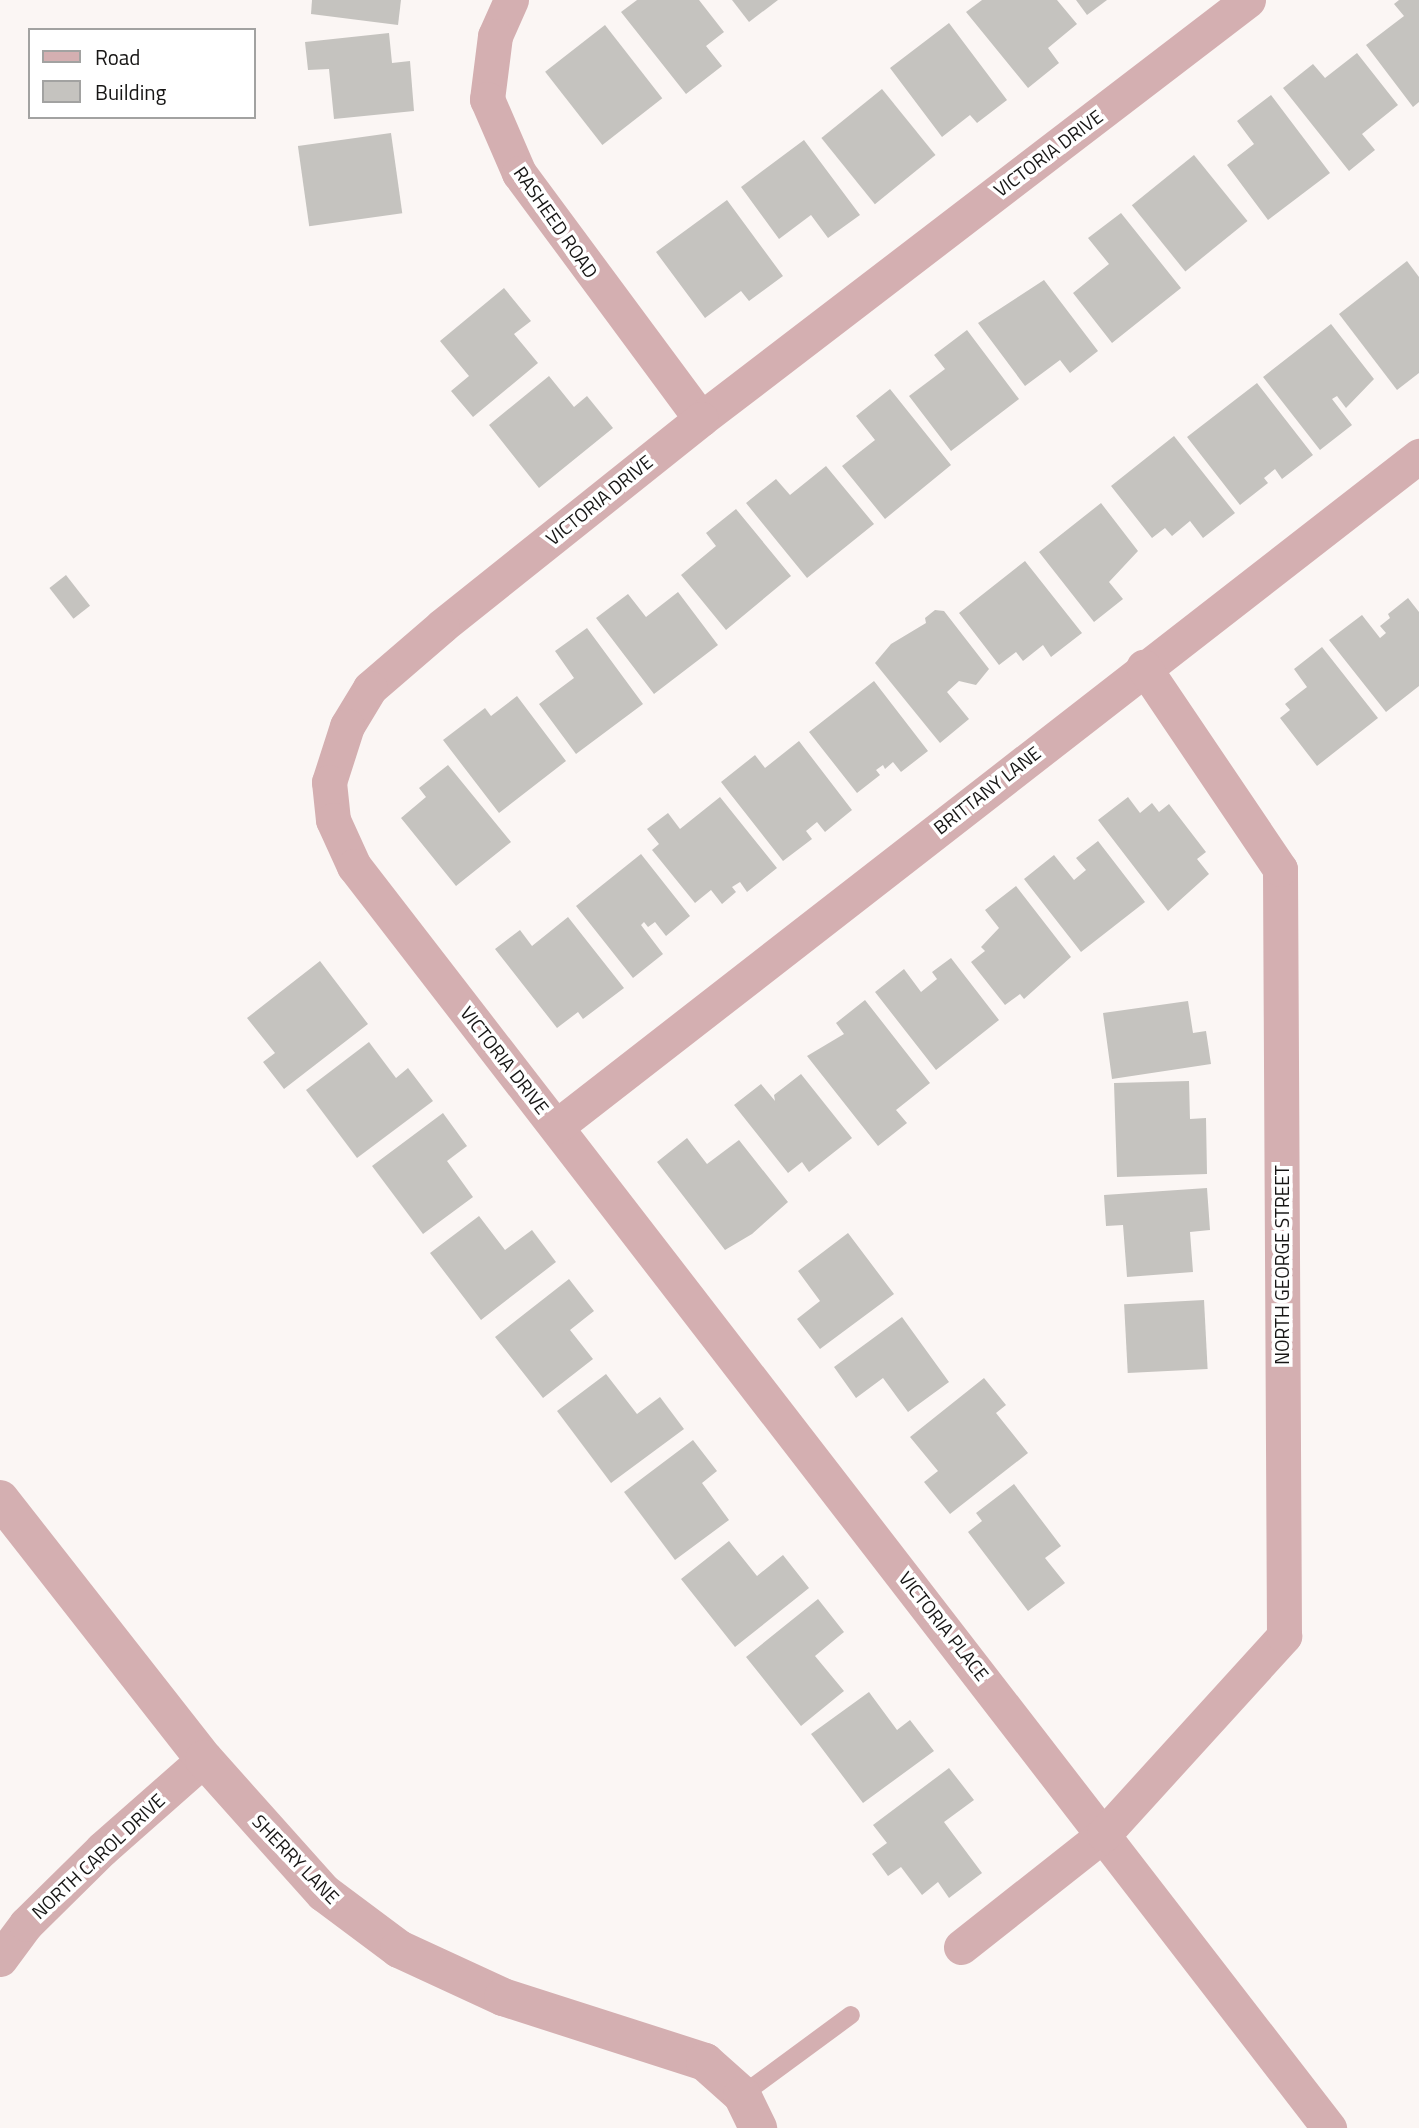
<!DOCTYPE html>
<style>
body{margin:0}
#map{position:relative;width:1419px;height:2128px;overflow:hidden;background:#fbf6f4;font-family:"Titillium Web",sans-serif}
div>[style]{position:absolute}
.building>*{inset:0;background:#c5c3bf;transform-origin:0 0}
.service>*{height:18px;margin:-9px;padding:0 9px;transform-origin:9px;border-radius:9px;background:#d4afb1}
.minor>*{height:35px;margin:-17.5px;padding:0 17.5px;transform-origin:17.5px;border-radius:17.5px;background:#d4afb1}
.tertiary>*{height:38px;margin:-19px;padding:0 19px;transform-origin:19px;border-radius:19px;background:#d4afb1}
span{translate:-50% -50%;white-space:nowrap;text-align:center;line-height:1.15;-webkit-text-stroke:7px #fff;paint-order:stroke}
.street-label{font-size:19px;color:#171615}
.legend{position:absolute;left:28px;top:28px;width:228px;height:91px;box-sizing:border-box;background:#fff;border:2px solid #a2a2a1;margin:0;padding:9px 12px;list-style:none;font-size:21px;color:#171615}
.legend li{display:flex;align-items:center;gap:14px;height:35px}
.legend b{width:35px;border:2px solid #a2a2a1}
</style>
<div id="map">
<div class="building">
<i style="clip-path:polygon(312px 0,401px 0,398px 25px,311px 14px)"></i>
<i style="clip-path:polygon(637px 0,699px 0,724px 32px,706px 46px,722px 66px,686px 94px,621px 12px)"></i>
<i style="clip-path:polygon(732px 0,778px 0,749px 22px)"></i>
<i style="clip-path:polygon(982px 0,1057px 0,1077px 24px,1048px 48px,1059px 63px,1028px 88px,966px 12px)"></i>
<i style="clip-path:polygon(1076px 0,1107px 0,1087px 15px)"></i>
<i style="clip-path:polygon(1399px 0,1419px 0,1419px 102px,1413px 107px,1366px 45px,1404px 16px,1394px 4px)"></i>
<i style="clip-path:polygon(949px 23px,1007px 100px,977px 123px,970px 115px,942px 137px,890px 68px)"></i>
<i style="left:605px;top:25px;width:93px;height:76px;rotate:52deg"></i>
<i style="clip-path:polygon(389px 33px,392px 63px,410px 61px,414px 111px,334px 119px,329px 69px,308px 70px,305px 42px)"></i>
<i style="clip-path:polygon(1357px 53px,1398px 105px,1362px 134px,1375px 150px,1349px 171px,1283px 88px,1313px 64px,1325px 78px)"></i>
<i style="left:882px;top:89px;width:85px;height:78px;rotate:51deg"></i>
<i style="clip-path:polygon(1271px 95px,1330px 173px,1268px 220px,1227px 165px,1254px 144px,1237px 121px)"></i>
<i style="left:391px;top:133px;width:81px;height:94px;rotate:82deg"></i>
<i style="clip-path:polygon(804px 140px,860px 215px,828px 238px,811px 215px,779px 239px,741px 187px)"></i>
<i style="left:1194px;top:155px;width:85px;height:80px;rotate:51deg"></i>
<i style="clip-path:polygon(727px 200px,783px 276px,749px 301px,741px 291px,705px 318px,656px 252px)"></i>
<i style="clip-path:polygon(1121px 213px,1181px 288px,1112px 343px,1073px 293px,1109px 264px,1088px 238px)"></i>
<i style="clip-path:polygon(1407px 261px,1419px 277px,1419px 373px,1397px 390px,1339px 314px)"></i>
<i style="clip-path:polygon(1044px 280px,1098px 351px,1070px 373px,1060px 360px,1025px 386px,978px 323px)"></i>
<i style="clip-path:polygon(504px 288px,531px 321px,514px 334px,538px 363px,473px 417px,451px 391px,469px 376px,440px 341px)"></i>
<i style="clip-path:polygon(1331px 324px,1374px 379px,1346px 408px,1337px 396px,1332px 399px,1352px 425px,1320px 450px,1263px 377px)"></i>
<i style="clip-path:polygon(967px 330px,1019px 399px,951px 451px,909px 396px,945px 369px,934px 355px)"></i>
<i style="clip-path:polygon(549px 376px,574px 407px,587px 396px,613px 428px,539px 488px,489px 425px)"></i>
<i style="clip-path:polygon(1257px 383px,1313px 455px,1282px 479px,1275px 469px,1264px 478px,1268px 483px,1240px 505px,1187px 437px)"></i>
<i style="clip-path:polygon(890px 389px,951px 465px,885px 519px,842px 466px,875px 440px,856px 416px)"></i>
<i style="clip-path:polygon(1174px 436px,1235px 513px,1203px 538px,1190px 521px,1172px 536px,1165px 528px,1152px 538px,1111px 486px)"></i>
<i style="clip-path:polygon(826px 466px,874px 524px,807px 578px,746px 503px,776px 479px,790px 495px)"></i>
<i style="clip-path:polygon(1101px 503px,1138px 551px,1109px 582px,1123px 599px,1094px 622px,1039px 552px)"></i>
<i style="clip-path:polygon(736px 509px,791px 576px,726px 630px,681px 575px,716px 546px,706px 533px)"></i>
<i style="clip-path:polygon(1025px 561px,1082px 633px,1051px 657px,1043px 645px,1023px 661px,1016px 652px,999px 665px,959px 613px)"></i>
<i style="left:66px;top:575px;width:39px;height:21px;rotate:52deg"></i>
<i style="clip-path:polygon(678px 592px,718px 645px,654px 694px,596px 618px,628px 594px,646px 617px)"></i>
<i style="clip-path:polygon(1408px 598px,1419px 612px,1419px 686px,1386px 712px,1329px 640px,1362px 615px,1380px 638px,1386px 633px,1380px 626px,1390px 618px,1388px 614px)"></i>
<i style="clip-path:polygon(935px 610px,944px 611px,989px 669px,976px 685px,959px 681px,947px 692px,969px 719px,940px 743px,875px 663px,891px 644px,926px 623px,925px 618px)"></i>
<i style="clip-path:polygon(587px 628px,643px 704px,576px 754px,539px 704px,574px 678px,555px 651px)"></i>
<i style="clip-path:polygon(1322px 647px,1378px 718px,1317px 766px,1280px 718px,1290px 710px,1285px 704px,1307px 687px,1294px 669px)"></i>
<i style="clip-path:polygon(874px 681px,928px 751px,901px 772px,893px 762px,885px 769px,883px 765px,876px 770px,880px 775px,857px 793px,809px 732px)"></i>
<i style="clip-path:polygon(517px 696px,566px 761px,499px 813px,443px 740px,485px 708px,491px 716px)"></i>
<i style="clip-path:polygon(799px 741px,852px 810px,825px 832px,817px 822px,806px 831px,812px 839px,783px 861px,721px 782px,755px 755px,765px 768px)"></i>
<i style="clip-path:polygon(448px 765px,511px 842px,456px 886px,401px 818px,426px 797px,419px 788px)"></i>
<i style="clip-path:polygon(720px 797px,777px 868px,747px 892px,740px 882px,732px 887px,736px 892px,722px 904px,711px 890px,695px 903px,652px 850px,659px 844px,647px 829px,668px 813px,680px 829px)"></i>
<i style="clip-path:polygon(1128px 797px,1140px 813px,1152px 803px,1159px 812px,1169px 804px,1206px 852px,1197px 859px,1209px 874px,1168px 911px,1098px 820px)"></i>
<i style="clip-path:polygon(1098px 841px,1145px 902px,1081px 952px,1024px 879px,1054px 855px,1074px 880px,1086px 870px,1076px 858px)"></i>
<i style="clip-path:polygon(641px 854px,690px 916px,666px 936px,655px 922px,648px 927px,644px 922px,641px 925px,663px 954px,633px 978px,576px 906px)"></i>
<i style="clip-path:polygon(1016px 886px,1071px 957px,1024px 999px,1020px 994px,1005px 1005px,971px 962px,985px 951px,981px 947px,999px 928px,985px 910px)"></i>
<i style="clip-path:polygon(568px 917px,624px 988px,583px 1019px,578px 1012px,557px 1028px,495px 949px,520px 930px,532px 946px)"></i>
<i style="clip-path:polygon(951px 958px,999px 1020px,936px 1070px,875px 992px,904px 969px,921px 992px,937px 979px,932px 972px)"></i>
<i style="clip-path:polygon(320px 961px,368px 1024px,284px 1089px,263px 1062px,275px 1053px,247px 1018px)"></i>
<i style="clip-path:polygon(865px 1000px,930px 1083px,896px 1110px,907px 1123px,878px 1146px,807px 1056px,844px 1034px,836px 1023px)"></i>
<i style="clip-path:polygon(1188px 1001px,1193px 1033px,1206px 1031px,1211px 1064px,1112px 1079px,1103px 1013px)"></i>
<i style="clip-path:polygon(369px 1042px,396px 1078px,408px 1068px,433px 1101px,357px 1158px,306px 1090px)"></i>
<i style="clip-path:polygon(801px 1074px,852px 1138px,809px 1172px,802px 1162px,788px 1173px,734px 1105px,761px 1084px,775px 1101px,774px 1095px)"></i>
<i style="clip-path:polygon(1189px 1081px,1190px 1119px,1206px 1118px,1207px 1174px,1117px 1177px,1114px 1083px)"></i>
<i style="clip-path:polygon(443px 1113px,467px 1146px,447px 1161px,473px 1197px,423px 1234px,372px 1166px)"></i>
<i style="clip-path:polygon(687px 1138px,707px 1164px,739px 1140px,788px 1202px,752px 1234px,725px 1250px,657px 1162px)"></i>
<i style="clip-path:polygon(1207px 1188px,1210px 1230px,1190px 1232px,1193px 1272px,1127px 1277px,1123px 1225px,1106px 1226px,1104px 1195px)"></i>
<i style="clip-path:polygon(479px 1216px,505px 1250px,532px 1230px,556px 1262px,481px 1320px,430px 1253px)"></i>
<i style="clip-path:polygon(848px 1233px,894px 1294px,820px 1349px,797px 1319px,820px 1301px,798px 1271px)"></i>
<i style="clip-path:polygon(569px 1279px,594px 1311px,570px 1330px,593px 1359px,543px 1398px,495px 1337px)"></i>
<i style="left:1204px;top:1300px;width:69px;height:80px;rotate:87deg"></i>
<i style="clip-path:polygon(902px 1317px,949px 1382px,908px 1412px,883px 1378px,856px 1398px,834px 1367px)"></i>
<i style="clip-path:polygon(606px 1374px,637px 1414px,660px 1397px,684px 1429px,611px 1483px,557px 1411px)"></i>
<i style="clip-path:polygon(984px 1378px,1006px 1405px,996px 1413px,1028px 1453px,950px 1514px,924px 1482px,938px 1471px,910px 1437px)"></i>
<i style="clip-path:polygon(693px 1440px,717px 1471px,702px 1483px,729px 1520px,675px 1560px,624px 1492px)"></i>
<i style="clip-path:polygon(1014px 1484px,1061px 1546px,1045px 1558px,1065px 1583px,1028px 1611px,968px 1532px,982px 1521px,976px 1513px)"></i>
<i style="clip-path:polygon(729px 1541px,757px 1576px,783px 1555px,809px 1588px,735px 1647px,681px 1579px)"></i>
<i style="clip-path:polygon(818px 1599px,844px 1632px,815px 1656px,844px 1691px,801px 1726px,746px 1657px)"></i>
<i style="clip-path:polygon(869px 1692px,897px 1730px,910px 1720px,934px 1751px,863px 1803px,811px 1734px)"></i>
<i style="clip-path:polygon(949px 1768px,974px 1800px,944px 1822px,982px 1873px,949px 1898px,938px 1882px,922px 1895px,901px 1867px,888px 1876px,872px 1854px,887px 1843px,873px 1825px)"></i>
</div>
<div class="service">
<i style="left:742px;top:2095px;width:135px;rotate:-36.3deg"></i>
</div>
<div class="minor">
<i style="left:511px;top:0;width:39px;rotate:114deg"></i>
<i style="left:495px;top:36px;width:64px;rotate:97.2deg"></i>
<i style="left:487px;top:99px;width:81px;rotate:66.6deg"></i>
<i style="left:519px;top:173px;width:306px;rotate:53.5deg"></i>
<i style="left:1248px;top:0;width:689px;rotate:142.55deg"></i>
<i style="left:701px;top:419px;width:332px;rotate:141.4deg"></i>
<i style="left:442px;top:626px;width:95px;rotate:139.3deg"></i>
<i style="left:370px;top:688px;width:44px;rotate:121.2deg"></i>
<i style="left:347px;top:726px;width:59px;rotate:107.8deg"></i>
<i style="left:329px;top:782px;width:38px;rotate:84deg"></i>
<i style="left:333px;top:820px;width:51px;rotate:65.5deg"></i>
<i style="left:354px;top:866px;width:1595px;rotate:52.31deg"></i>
<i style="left:557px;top:1126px;width:1092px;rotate:-37.86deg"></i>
<i style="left:961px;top:1947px;width:182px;rotate:-38.3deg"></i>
<i style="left:1104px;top:1834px;width:268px;rotate:-47.7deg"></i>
<i style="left:1284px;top:1636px;width:767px;rotate:-90.3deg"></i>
<i style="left:1280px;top:869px;width:244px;rotate:-124deg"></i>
<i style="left:0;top:1959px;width:44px;rotate:-53.4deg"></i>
<i style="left:26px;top:1924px;width:107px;rotate:-44.6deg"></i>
<i style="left:102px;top:1849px;width:136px;rotate:-41.4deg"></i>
</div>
<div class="tertiary">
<i style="left:0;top:1499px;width:330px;rotate:51.9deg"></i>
<i style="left:204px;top:1759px;width:180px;rotate:48.2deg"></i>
<i style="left:324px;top:1893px;width:94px;rotate:36.7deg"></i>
<i style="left:399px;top:1949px;width:115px;rotate:24.8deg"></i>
<i style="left:503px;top:1997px;width:212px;rotate:17.8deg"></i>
<i style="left:705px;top:2062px;width:50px;rotate:41.7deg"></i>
<i style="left:742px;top:2095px;width:37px;rotate:64deg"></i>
</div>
<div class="street-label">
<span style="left:1048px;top:153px;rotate:-37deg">VICTORIA DRIVE</span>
<span style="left:556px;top:222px;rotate:55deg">RASHEED ROAD</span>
<span style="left:599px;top:500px;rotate:-39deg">VICTORIA DRIVE</span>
<span style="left:987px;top:790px;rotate:-38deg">BRITTANY LANE</span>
<span style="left:505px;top:1060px;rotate:52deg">VICTORIA DRIVE</span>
<span style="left:1282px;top:1265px;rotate:-90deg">NORTH GEORGE STREET</span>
<span style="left:944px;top:1626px;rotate:52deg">VICTORIA PLACE</span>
<span style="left:98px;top:1856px;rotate:-43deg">NORTH CAROL DRIVE</span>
<span style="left:296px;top:1859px;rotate:46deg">SHERRY LANE</span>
</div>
<ul class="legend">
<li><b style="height:9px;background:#d4afb1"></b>Road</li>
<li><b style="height:19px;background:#c5c3bf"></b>Building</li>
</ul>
</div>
